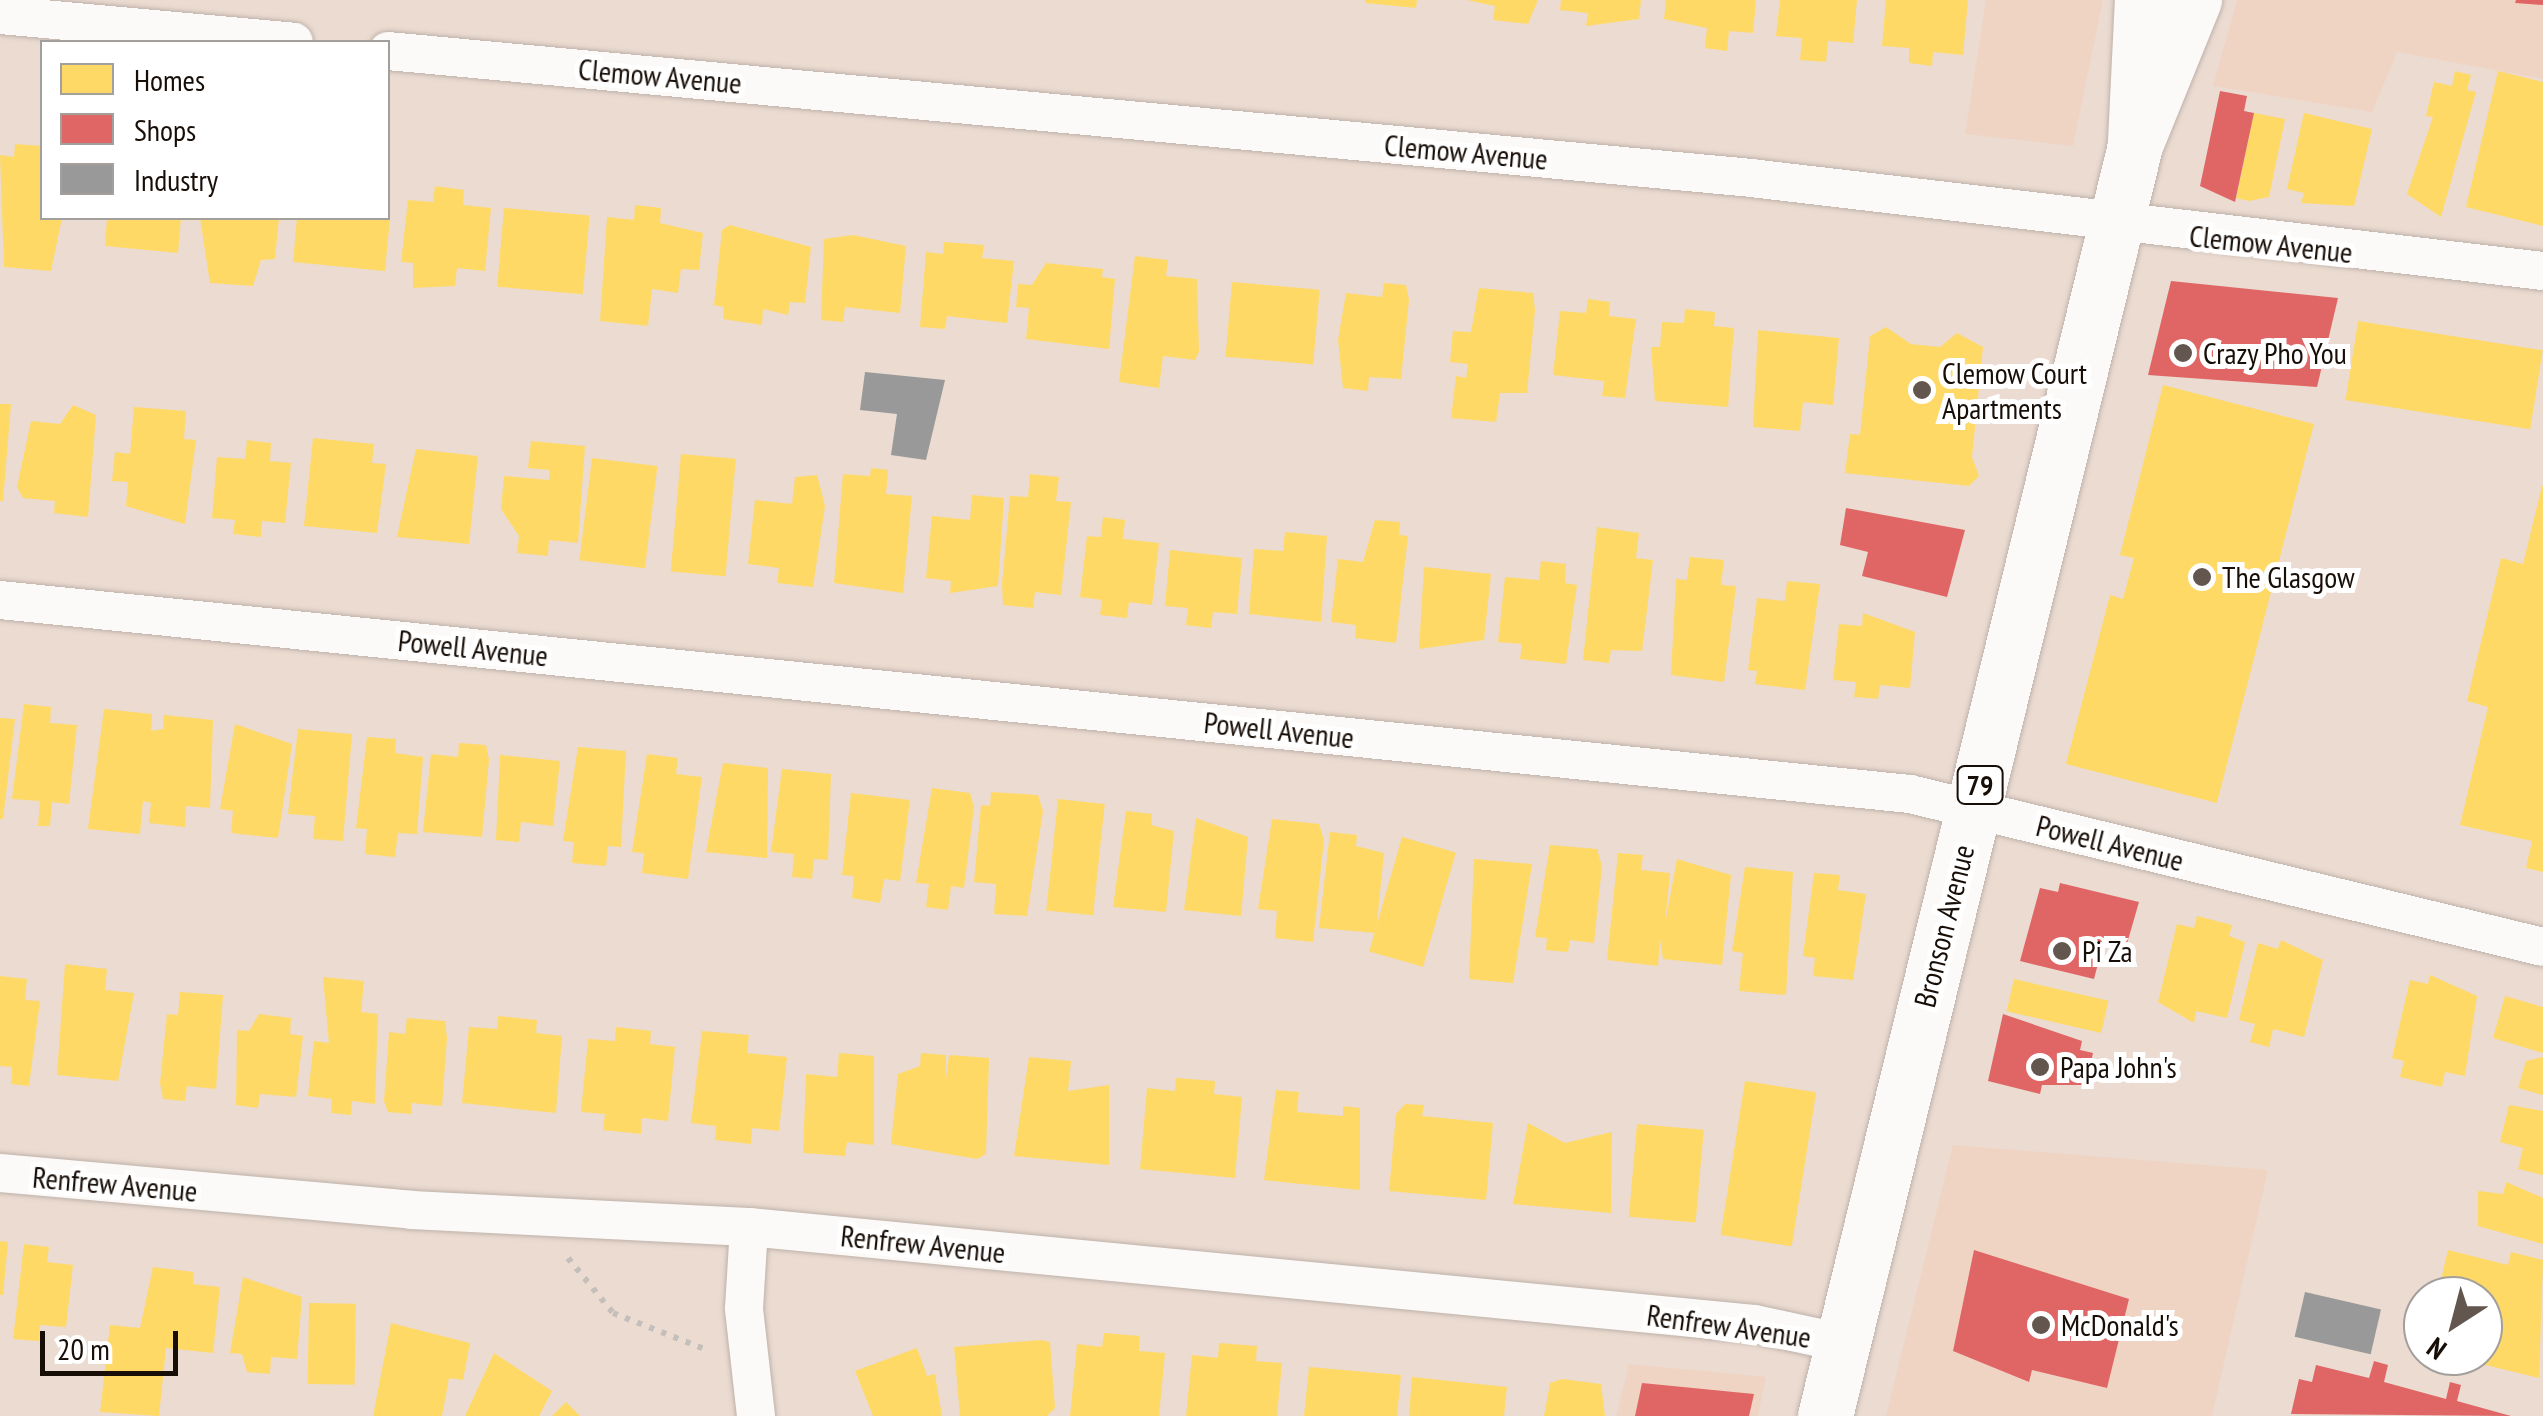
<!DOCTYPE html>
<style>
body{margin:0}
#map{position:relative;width:2543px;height:1416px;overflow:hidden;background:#ebdbd1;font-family:"PT Sans Narrow",sans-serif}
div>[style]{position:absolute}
.built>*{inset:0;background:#f0d4c3}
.homes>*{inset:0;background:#ffd966;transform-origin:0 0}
.shops>*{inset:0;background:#e06666}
.industry>*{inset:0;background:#999;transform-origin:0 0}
.path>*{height:6px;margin-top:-3px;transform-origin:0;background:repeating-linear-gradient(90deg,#c4bfbb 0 5px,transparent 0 13px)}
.roads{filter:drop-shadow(0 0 2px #beb2aa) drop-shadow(0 0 2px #beb2aa)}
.minor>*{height:38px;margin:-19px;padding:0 19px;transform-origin:19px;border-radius:19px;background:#fcfaf8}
.primary>*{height:55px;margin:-27.5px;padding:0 27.5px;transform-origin:27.5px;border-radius:27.5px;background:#fcfaf8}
.dots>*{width:28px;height:28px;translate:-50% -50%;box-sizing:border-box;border:5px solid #fff;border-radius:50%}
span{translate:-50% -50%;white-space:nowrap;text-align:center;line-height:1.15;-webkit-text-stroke:10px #fff;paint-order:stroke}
.shield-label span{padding:2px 8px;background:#fff;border:2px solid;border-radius:8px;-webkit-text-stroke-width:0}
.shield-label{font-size:28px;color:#180e08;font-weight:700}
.street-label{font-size:30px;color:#180e08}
.poi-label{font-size:30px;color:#180e08}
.left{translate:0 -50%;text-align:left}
.legend{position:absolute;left:40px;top:40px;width:350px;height:180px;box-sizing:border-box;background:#fff;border:2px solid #a39f9c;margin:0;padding:12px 18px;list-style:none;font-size:30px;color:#180e08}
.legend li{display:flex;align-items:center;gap:20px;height:50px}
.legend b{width:50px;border:2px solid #a39f9c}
.north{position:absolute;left:2403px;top:1276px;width:100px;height:100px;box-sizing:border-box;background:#fff;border:2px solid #a39f9c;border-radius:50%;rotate:216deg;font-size:28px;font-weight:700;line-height:40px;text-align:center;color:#180e08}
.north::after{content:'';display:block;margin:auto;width:35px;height:45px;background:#62564e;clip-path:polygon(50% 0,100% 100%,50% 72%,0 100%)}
.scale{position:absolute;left:40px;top:1331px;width:138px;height:45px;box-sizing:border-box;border:5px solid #180e08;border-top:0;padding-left:12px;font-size:30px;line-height:35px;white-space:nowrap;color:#180e08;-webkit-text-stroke:8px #fff;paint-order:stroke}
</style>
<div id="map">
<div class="built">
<i style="clip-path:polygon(1986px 0,2103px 0,2073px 146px,1965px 134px)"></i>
<i style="clip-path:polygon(2237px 0,2543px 0,2543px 79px,2397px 52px,2372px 112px,2213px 86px)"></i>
<i style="clip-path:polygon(1953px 1145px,2268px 1170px,2212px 1416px,1886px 1416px)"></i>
<i style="clip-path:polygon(1629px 1364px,1766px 1377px,1758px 1416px,1616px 1416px)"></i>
</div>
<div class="homes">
<i style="clip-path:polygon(1365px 0,1417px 0,1416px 8px,1365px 3px)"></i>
<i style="clip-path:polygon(1467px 0,1538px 0,1528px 24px,1493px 20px,1495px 6px)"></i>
<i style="clip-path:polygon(1561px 0,1641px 0,1639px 19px,1586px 26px,1588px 13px,1560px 10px)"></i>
<i style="clip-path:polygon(1666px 0,1756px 0,1753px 33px,1729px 31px,1727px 51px,1705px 48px,1707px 28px,1664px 19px)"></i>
<i style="clip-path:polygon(1780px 0,1857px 0,1853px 43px,1828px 41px,1826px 62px,1800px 60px,1802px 38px,1776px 36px)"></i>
<i style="clip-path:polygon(1886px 0,1968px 0,1963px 55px,1933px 52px,1932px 66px,1909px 63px,1909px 48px,1882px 46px)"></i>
<i style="clip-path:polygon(2455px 71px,2471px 75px,2467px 90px,2476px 92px,2441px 217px,2407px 194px,2433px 117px,2426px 116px,2434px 82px,2452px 86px)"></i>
<i style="clip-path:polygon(2498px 71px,2543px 82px,2543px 226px,2466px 207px)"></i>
<i style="clip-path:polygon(2254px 113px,2285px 119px,2269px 197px,2249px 201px,2236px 198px)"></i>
<i style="clip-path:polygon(2304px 113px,2372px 129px,2354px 206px,2301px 203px,2304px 193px,2287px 189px)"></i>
<i style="clip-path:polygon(15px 144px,42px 146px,42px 218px,62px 218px,51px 271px,4px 267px,0 155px,14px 157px)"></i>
<i style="clip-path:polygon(435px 186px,464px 190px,463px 205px,491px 208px,485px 271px,457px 268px,455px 286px,413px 288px,413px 263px,401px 262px,408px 200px,433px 202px)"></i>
<i style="clip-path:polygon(635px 205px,661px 208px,660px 223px,703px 233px,699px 270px,681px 269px,678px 293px,652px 289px,648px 326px,600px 321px,607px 217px,634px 220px)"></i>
<i style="left:504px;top:208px;width:86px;height:79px;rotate:5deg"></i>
<i style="clip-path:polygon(107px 218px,181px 218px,178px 253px,105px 246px)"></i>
<i style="clip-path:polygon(200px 218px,279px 218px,275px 259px,261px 260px,253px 286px,210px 283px)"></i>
<i style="clip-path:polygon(297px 218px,390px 218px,385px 271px,293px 262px)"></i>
<i style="clip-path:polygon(730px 225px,811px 247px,805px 303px,790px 302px,788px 315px,763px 309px,762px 325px,723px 319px,724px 307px,714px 305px,722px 230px)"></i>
<i style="clip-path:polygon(853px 235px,906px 246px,900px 313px,845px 307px,843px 322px,821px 320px,824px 239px)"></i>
<i style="clip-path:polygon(944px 242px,984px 245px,982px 258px,1014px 261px,1007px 323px,947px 316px,945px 329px,920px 327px,926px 252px,943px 254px)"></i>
<i style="clip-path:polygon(1135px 256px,1168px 260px,1166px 276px,1197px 279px,1199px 352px,1195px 360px,1163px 356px,1159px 388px,1119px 382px)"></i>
<i style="clip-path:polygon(1046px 263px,1103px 269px,1102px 277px,1115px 279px,1109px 349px,1026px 339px,1029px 308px,1016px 307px,1018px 284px,1032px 285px)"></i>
<i style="left:1232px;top:282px;width:88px;height:75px;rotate:5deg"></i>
<i style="clip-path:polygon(1384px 283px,1406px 285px,1409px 300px,1401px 379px,1369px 377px,1368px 391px,1343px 388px,1338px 340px,1346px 293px,1382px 297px)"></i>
<i style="clip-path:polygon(1479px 288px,1533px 293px,1535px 310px,1527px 393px,1500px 393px,1496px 422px,1451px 418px,1456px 376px,1466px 378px,1468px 364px,1450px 362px,1453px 331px,1471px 332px)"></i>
<i style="clip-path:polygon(1588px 299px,1610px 302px,1609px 316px,1636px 319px,1625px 398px,1602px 396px,1604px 381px,1553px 375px,1560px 311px,1586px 313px)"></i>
<i style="clip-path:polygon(1685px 309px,1715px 312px,1714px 326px,1734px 328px,1728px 407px,1655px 401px,1651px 347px,1660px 347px,1662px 322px,1684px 323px)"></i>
<i style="left:2358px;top:321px;width:187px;height:80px;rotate:9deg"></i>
<i style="clip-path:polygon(1886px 327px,1911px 344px,1940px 347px,1957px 333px,1983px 347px,1972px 457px,1979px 476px,1969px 486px,1845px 473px,1850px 434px,1860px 435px,1870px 336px)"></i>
<i style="clip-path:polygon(1758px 330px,1839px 338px,1833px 405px,1803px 402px,1800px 431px,1753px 427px)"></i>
<i style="clip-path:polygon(2163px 385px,2314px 424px,2217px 803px,2066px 764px,2110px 595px,2123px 599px,2134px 558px,2120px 555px)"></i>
<i style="clip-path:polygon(0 404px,11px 404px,3px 501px,0 501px)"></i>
<i style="clip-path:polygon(73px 405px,96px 415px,88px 517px,54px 513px,55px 501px,23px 498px,17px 487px,31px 421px,60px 424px)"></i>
<i style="clip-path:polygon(134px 407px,186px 411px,184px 439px,196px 440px,185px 524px,126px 506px,128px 482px,112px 481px,115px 452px,130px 454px)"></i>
<i style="clip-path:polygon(313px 438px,374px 444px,372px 463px,386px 464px,377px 533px,304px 526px)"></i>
<i style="clip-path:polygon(247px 440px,271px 443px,270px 461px,291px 463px,285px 523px,262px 521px,261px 537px,233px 534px,235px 520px,212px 518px,217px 457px,245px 459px)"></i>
<i style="clip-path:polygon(531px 441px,585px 446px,578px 543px,549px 540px,548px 556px,517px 553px,519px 536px,501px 509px,504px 476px,549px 480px,550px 470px,528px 468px)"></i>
<i style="clip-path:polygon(416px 449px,478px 456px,469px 544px,397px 537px)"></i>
<i style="left:681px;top:454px;width:55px;height:118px;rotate:5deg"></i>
<i style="left:592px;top:458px;width:66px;height:103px;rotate:7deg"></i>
<i style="clip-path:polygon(871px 468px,888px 470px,886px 494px,912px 496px,903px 593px,834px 583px,843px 474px,870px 476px)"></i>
<i style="clip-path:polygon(1030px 474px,1059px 477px,1056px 501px,1071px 502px,1061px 595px,1035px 592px,1033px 608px,1003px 605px,1002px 584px,1010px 496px,1028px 497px)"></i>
<i style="clip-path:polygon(817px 475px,825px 506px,813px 587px,777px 583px,779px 568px,748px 564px,755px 500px,792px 504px,795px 477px)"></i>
<i style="clip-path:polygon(2542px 486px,2543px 486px,2543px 872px,2526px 868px,2532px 841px,2460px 825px,2488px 707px,2467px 701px,2501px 558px,2523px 564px)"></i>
<i style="clip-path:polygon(972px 495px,1004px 498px,998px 586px,950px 593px,951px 581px,926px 578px,932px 516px,970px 520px)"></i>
<i style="clip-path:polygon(1103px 517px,1125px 520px,1123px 539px,1159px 543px,1152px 605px,1129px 602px,1127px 618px,1100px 615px,1102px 600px,1080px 597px,1087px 536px,1101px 537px)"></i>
<i style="clip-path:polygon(1375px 520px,1400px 522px,1399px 535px,1408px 536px,1396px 643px,1355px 638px,1356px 625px,1331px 622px,1338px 559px,1363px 562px)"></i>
<i style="clip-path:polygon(1597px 527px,1639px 533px,1636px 558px,1653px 560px,1642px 651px,1611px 650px,1609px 663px,1583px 660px)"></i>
<i style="clip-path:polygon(1285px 532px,1327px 536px,1321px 622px,1249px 614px,1254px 549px,1283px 551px)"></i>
<i style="clip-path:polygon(1170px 550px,1242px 558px,1237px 614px,1213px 612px,1211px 628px,1186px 625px,1188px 608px,1165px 606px)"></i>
<i style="clip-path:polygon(1690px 557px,1724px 560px,1721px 585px,1736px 586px,1724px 682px,1671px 675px,1676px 579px,1687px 580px)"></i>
<i style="clip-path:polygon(1541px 561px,1566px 564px,1565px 583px,1577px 585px,1566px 664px,1520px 659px,1522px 644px,1498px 642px,1505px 577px,1539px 580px)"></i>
<i style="clip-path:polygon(1424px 567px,1491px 574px,1484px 640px,1419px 649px)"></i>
<i style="clip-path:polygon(1787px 581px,1820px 584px,1805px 690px,1755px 684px,1757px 671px,1748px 670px,1757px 598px,1785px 601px)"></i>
<i style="clip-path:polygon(1863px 613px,1915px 632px,1910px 688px,1880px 685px,1878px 699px,1854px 697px,1856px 682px,1833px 680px,1839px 624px,1862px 626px)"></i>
<i style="clip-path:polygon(24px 704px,51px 707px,50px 723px,77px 725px,69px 804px,52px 802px,50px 826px,38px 826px,40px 801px,12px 799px)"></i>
<i style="clip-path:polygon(104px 709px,152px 714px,151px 731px,163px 729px,164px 715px,213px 720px,210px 808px,186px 806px,185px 827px,149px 823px,151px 803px,143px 801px,140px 834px,88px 829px)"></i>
<i style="clip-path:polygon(0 718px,15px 719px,3px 819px,0 819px)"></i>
<i style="clip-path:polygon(235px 724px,292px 744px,278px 838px,231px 833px,233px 811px,220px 809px)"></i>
<i style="clip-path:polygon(298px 729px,352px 734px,343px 841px,313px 839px,315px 816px,288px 814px)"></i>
<i style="clip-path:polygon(367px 737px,396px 739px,395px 753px,423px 757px,417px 834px,398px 833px,395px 857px,365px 854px,367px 829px,356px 828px)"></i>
<i style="clip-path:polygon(459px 743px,486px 745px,489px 760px,482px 837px,423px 832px,431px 754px,458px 757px)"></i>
<i style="clip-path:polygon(578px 747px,626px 751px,621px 847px,608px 846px,606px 866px,572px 863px,574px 842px,563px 841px)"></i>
<i style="clip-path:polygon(647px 754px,678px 758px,676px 774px,702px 777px,688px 879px,642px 873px,644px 853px,632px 852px)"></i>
<i style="clip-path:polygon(500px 755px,560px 761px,553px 826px,521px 822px,519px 842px,496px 840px)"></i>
<i style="clip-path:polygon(723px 763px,768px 768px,767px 858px,706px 852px)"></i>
<i style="clip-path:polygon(782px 769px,831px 774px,828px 860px,814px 859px,812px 879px,792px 877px,794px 854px,771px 852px)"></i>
<i style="clip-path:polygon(932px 788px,970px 793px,974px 807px,964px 888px,951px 886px,948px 910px,926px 907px,929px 884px,916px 883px)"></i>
<i style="clip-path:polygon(991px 792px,1038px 795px,1043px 811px,1027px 916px,994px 914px,996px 884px,974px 882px,981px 805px,990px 806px)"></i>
<i style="clip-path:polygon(851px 793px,910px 800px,900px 881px,884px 879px,880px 903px,852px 898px,854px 876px,842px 875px)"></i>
<i style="left:1058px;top:799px;width:47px;height:112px;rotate:6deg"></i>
<i style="clip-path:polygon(1126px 811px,1152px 814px,1151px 825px,1174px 831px,1166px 912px,1113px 907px)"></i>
<i style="clip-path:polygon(1196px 818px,1248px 837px,1241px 916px,1184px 910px)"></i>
<i style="clip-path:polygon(1272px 819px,1319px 824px,1324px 840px,1313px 942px,1275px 938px,1277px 911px,1258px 909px)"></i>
<i style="clip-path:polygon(1330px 832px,1357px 835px,1356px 846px,1384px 853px,1376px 933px,1319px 928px)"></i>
<i style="left:1402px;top:837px;width:56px;height:119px;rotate:16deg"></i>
<i style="clip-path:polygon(1550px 845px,1597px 849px,1602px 866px,1594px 943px,1570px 940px,1568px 952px,1546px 950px,1547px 938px,1535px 937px)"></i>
<i style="clip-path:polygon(1618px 853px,1643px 855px,1641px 870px,1670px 873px,1665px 924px,1677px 859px,1731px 875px,1722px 965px,1663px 959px,1660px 939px,1658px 966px,1607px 960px)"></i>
<i style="clip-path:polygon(1474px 859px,1532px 864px,1513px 983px,1469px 979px)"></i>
<i style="clip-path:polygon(1745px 867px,1793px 872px,1786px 995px,1739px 991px,1743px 953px,1732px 951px)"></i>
<i style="clip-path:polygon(1814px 873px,1840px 875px,1838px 890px,1866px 894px,1853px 980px,1813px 976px,1815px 958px,1803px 956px)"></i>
<i style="clip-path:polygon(2197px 916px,2232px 925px,2229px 936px,2245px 942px,2227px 1018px,2196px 1011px,2194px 1023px,2158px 1002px,2177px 924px,2194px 928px)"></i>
<i style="clip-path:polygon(2281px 940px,2323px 960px,2304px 1037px,2273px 1029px,2269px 1047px,2250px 1042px,2255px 1024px,2239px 1020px,2258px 943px,2278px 949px)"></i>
<i style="clip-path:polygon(65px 964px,107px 969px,105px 990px,134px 993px,118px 1081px,57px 1075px)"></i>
<i style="clip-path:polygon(2430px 975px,2477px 996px,2465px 1076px,2445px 1072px,2442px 1087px,2400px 1077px,2404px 1061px,2392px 1058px,2410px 980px,2428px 984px)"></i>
<i style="clip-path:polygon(0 976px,27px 979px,25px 1000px,40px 1001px,29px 1086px,11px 1084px,12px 1067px,0 1066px)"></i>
<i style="clip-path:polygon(323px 977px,364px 981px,361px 1012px,378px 1014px,375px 1104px,352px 1101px,351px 1115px,331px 1113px,332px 1099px,308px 1096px,314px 1041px,329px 1043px)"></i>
<i style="left:2014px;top:979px;width:97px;height:33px;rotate:13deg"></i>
<i style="clip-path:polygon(180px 992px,223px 995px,216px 1089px,187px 1086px,185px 1101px,163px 1099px,160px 1083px,167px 1014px,178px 1015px)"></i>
<i style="clip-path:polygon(2505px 996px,2543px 1007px,2543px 1053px,2493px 1038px)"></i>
<i style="clip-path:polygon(259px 1014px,291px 1018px,290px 1034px,303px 1036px,296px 1097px,260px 1094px,258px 1108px,236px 1105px,237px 1030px,249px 1031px)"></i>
<i style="clip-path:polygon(498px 1016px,537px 1020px,536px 1033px,562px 1036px,556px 1113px,462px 1103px,469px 1027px,497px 1029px)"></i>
<i style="clip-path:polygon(407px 1018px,445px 1021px,447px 1038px,442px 1106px,412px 1103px,411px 1114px,388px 1112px,384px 1101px,389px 1032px,405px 1034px)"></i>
<i style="clip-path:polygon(616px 1027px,651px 1031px,650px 1044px,675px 1047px,668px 1121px,642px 1118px,641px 1134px,603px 1130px,605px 1114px,581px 1112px,588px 1039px,615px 1041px)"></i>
<i style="clip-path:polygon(702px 1031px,749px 1035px,747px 1053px,787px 1057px,779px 1131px,752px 1128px,751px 1144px,715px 1140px,716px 1126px,691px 1123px)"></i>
<i style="clip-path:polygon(839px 1053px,874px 1056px,874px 1145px,847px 1142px,845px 1156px,803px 1153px,806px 1074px,837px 1077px)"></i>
<i style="clip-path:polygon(921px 1053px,946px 1055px,946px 1079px,949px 1055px,989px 1058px,986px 1154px,977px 1159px,891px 1144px,898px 1074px,920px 1066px)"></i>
<i style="clip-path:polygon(1029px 1057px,1071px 1061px,1068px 1091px,1109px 1085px,1109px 1165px,1014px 1156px)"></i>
<i style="clip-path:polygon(2543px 1057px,2543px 1095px,2518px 1088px,2526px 1061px)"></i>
<i style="clip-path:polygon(1176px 1078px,1215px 1081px,1214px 1094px,1242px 1097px,1235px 1178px,1140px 1169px,1147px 1088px,1175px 1091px)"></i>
<i style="left:1745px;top:1081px;width:72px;height:156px;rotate:9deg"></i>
<i style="clip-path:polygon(1276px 1090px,1299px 1092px,1297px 1112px,1343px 1116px,1343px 1106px,1360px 1108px,1360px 1190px,1264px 1180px)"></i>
<i style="clip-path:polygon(1405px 1104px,1424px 1105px,1422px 1116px,1493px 1123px,1486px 1200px,1389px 1191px,1396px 1114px)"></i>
<i style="clip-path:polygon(2509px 1105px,2543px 1111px,2543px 1175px,2518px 1169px,2523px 1148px,2500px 1142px)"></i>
<i style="clip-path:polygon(1528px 1123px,1565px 1143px,1612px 1132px,1611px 1213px,1513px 1204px)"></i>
<i style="left:1637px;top:1124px;width:67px;height:93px;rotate:5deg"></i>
<i style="clip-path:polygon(2506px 1182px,2543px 1198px,2543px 1244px,2478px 1226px,2478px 1191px,2503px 1194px)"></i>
<i style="clip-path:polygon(0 1241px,8px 1242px,3px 1295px,0 1295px)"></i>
<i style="clip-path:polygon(24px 1244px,49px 1247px,47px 1262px,73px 1265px,66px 1327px,40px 1325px,39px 1341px,13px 1339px)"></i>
<i style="clip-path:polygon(2448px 1250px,2508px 1265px,2511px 1252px,2543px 1260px,2539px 1378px,2465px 1360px,2483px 1356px,2483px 1296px,2441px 1280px)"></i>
<i style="clip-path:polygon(153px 1267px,194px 1272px,193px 1284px,220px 1287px,213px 1353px,166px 1348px,159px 1416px,100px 1412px,110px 1325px,140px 1328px)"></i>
<i style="clip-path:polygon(243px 1277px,302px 1297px,297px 1359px,271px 1357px,270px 1374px,247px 1372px,242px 1354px,230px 1353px)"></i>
<i style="left:309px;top:1303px;width:47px;height:81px;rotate:1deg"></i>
<i style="clip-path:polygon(391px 1323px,470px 1343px,463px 1380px,449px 1378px,442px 1416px,373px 1416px)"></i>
<i style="clip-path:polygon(1104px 1333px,1140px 1336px,1139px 1351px,1165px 1353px,1159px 1416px,1070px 1416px,1077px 1344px,1102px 1347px)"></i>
<i style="clip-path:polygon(1040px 1340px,1050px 1342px,1055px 1408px,1047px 1416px,960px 1416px,954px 1347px)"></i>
<i style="clip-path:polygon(1219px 1343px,1257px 1346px,1256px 1361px,1282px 1363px,1277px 1416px,1186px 1416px,1192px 1355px,1218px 1358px)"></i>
<i style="clip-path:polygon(917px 1348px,927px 1376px,935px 1374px,942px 1416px,873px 1416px,855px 1371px)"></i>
<i style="clip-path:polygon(494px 1353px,552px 1391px,539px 1416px,465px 1416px)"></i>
<i style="clip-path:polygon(1309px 1367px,1401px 1375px,1397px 1416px,1304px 1416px)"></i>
<i style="clip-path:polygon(1412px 1377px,1507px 1387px,1504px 1416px,1409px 1416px)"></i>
<i style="clip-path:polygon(1562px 1379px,1601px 1384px,1605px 1416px,1544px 1416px,1550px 1383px)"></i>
<i style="clip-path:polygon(566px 1402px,580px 1416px,552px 1416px)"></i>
</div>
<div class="shops">
<i style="clip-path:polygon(2516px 0,2543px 0,2543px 5px,2515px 3px)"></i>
<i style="clip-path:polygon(2220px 91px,2247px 96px,2244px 111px,2254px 113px,2235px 202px,2200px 186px)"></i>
<i style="clip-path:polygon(2171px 281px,2338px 298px,2317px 387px,2148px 375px)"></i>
<i style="clip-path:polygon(1846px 508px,1965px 530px,1947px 597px,1862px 576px,1868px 552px,1840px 545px)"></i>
<i style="clip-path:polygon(2060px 883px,2139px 902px,2126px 947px,2104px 941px,2094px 979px,2020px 961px,2040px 888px,2058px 892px)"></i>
<i style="clip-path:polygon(2003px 1014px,2082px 1041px,2080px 1050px,2093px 1053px,2086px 1085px,2042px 1085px,2040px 1094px,1988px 1081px)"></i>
<i style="clip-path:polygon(1974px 1250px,2129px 1299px,2107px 1388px,2032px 1370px,2029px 1382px,1953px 1351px)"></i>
<i style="clip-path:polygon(2374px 1361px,2388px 1365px,2384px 1382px,2446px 1399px,2450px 1382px,2461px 1385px,2457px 1401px,2511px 1416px,2291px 1414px,2299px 1379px,2312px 1382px,2316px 1365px,2369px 1378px)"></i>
<i style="clip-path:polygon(1642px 1383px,1754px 1394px,1749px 1416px,1635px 1416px)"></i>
</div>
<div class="industry">
<i style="clip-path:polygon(865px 372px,945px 380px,926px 460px,891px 455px,897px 414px,860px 410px)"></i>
<i style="left:2305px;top:1292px;width:78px;height:46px;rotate:13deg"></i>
</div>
<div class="path">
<i style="left:568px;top:1258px;width:71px;rotate:50.7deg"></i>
<i style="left:613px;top:1313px;width:101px;rotate:21.5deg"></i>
</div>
<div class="roads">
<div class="minor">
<i style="left:0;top:15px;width:295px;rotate:5.2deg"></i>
<i style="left:388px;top:51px;width:1369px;rotate:5.32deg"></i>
<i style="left:1751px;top:178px;width:797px;rotate:6.7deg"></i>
<i style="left:0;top:600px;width:1920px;rotate:5.8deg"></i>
<i style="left:1910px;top:794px;width:651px;rotate:13.59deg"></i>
<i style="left:0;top:1173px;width:413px;rotate:5.1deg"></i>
<i style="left:411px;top:1210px;width:338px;rotate:2.9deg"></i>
<i style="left:749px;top:1227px;width:1011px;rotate:5.51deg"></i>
<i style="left:1755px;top:1324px;width:90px;rotate:12.2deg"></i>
<i style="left:749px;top:1227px;width:82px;rotate:93.5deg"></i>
<i style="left:744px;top:1309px;width:108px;rotate:83.6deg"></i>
</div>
<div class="primary">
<i style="left:2135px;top:141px;width:141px;rotate:-87.2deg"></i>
<i style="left:1825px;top:1416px;width:1308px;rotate:-76.29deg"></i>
<i style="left:2135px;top:145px;width:157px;rotate:-67.9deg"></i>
</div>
</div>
<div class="dots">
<i style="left:2183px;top:353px;background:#62564e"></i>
<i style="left:1922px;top:390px;background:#62564e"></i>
<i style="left:2202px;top:577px;background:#62564e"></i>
<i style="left:2062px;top:951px;background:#62564e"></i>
<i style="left:2040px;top:1067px;background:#62564e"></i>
<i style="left:2041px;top:1325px;background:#62564e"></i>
</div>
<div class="shield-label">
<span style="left:1980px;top:785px">79</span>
</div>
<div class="street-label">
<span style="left:660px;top:76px;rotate:5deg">Clemow Avenue</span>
<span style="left:1466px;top:152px;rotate:5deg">Clemow Avenue</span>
<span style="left:2271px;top:244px;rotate:6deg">Clemow Avenue</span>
<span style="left:473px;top:648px;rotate:6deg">Powell Avenue</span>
<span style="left:1279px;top:730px;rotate:6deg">Powell Avenue</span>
<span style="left:2110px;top:843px;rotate:14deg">Powell Avenue</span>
<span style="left:1944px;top:926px;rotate:-76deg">Bronson Avenue</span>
<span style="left:115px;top:1184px;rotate:5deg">Renfrew Avenue</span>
<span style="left:923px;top:1244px;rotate:6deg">Renfrew Avenue</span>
<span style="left:1729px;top:1326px;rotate:8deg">Renfrew Avenue</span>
</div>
<div class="poi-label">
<span class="left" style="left:2203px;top:353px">Crazy Pho You</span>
<span class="left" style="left:1942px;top:390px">Clemow Court<br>Apartments</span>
<span class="left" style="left:2222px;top:577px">The Glasgow</span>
<span class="left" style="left:2082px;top:951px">Pi Za</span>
<span class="left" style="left:2060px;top:1067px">Papa John's</span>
<span class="left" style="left:2061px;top:1325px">McDonald's</span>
</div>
<ul class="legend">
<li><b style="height:28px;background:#ffd966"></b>Homes</li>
<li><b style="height:28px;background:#e06666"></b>Shops</li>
<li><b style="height:28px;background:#999"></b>Industry</li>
</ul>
<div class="north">N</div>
<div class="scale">20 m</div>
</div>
